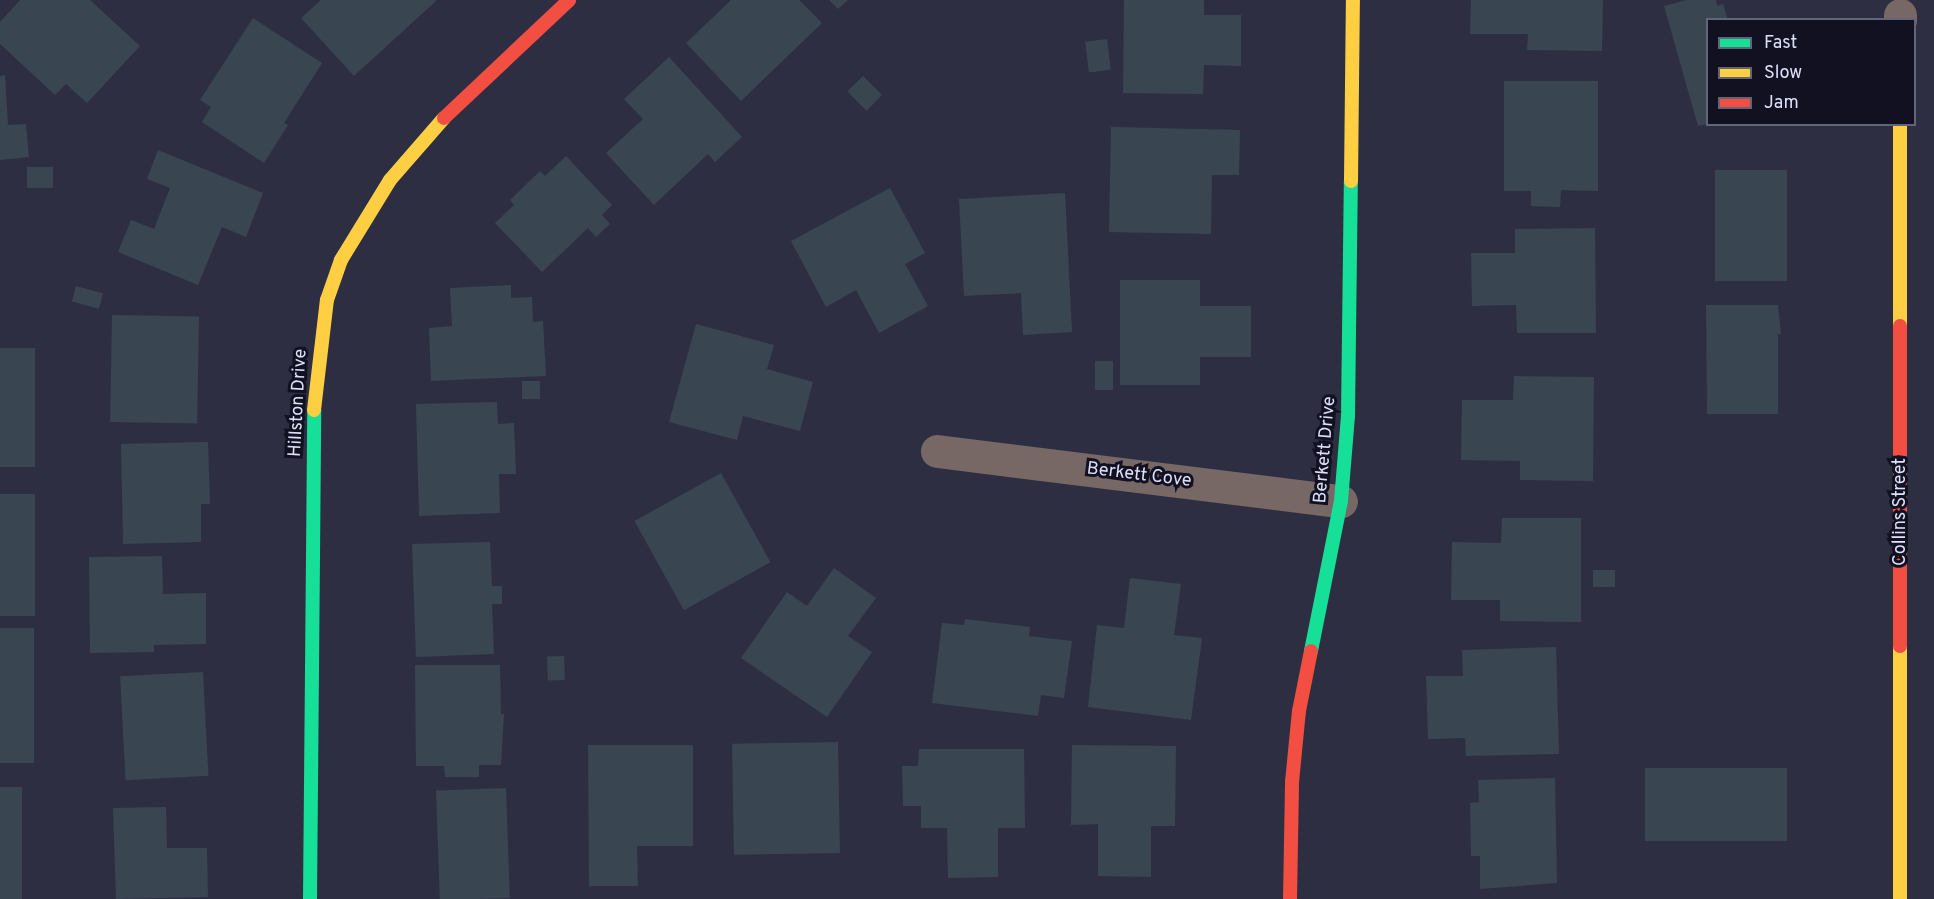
<!DOCTYPE html>
<style>
body{margin:0}
#map{position:relative;width:1934px;height:899px;overflow:hidden;background:#2e2e43;font-family:Overpass,sans-serif}
div>[style]{position:absolute}
.building>*{inset:0;background:#3a4552;transform-origin:0 0}
.street>*{height:33px;margin:-16.5px;padding:0 16.5px;transform-origin:16.5px;border-radius:16.5px;background:#786865}
.fast>*{height:14px;margin:-7px;padding:0 7px;transform-origin:7px;border-radius:7px;background:#16e098}
.slow>*{height:14px;margin:-7px;padding:0 7px;transform-origin:7px;border-radius:7px;background:#ffcf43}
.jam>*{height:14px;margin:-7px;padding:0 7px;transform-origin:7px;border-radius:7px;background:#f24e42}
span{translate:-50% -50%;white-space:nowrap;text-align:center;line-height:1.15;-webkit-text-stroke:6px #112;paint-order:stroke}
.street-label{font-size:18px;color:#dee0fa}
.legend{position:absolute;left:1706px;top:18px;width:210px;height:108px;box-sizing:border-box;background:#112;border:2px solid #636478;margin:0;padding:8px 10px;list-style:none;font-size:18px;color:#dee0fa}
.legend li{display:flex;align-items:center;gap:12px;height:30px}
.legend b{width:30px;border:2px solid #636478}
</style>
<div id="map">
<div class="building">
<i style="clip-path:polygon(20px 0,90px 0,140px 46px,87px 103px,66px 84px,55px 95px,0 44px,0 22px)"></i>
<i style="clip-path:polygon(321px 0,435px 0,436px 1px,354px 76px,301px 18px)"></i>
<i style="clip-path:polygon(731px 0,799px 0,822px 23px,741px 101px,686px 43px)"></i>
<i style="clip-path:polygon(829px 0,848px 0,838px 9px)"></i>
<i style="clip-path:polygon(1124px 0,1204px 0,1204px 15px,1241px 15px,1241px 66px,1204px 65px,1203px 94px,1123px 93px)"></i>
<i style="clip-path:polygon(1471px 0,1603px 0,1602px 51px,1527px 50px,1528px 34px,1470px 34px)"></i>
<i style="clip-path:polygon(1687px 0,1716px 0,1717px 6px,1723px 4px,1728px 20px,1708px 20px,1708px 124px,1698px 126px,1664px 6px)"></i>
<i style="clip-path:polygon(253px 18px,322px 63px,284px 123px,288px 125px,264px 163px,202px 122px,211px 107px,200px 100px)"></i>
<i style="left:1107px;top:39px;width:31px;height:22px;rotate:83deg"></i>
<i style="clip-path:polygon(669px 57px,742px 137px,715px 162px,708px 154px,654px 205px,606px 153px,643px 119px,624px 99px)"></i>
<i style="clip-path:polygon(5px 75px,8px 125px,26px 124px,29px 157px,0 160px,0 76px)"></i>
<i style="left:863px;top:76px;width:27px;height:22px;rotate:45deg"></i>
<i style="clip-path:polygon(1504px 81px,1598px 81px,1598px 191px,1561px 190px,1560px 207px,1531px 206px,1531px 191px,1504px 191px)"></i>
<i style="clip-path:polygon(1111px 127px,1240px 130px,1239px 175px,1212px 175px,1211px 234px,1109px 232px)"></i>
<i style="clip-path:polygon(158px 150px,263px 193px,246px 237px,222px 227px,198px 285px,118px 252px,131px 220px,154px 229px,170px 188px,147px 179px)"></i>
<i style="clip-path:polygon(566px 156px,612px 205px,602px 215px,610px 224px,596px 237px,588px 228px,542px 272px,495px 223px,514px 205px,510px 200px,540px 171px,545px 176px)"></i>
<i style="left:27px;top:167px;width:26px;height:21px"></i>
<i style="left:1787px;top:170px;width:111px;height:72px;rotate:90deg"></i>
<i style="clip-path:polygon(890px 188px,925px 253px,905px 264px,928px 306px,879px 333px,856px 290px,826px 307px,791px 241px)"></i>
<i style="clip-path:polygon(1065px 193px,1072px 332px,1023px 335px,1021px 293px,964px 296px,959px 199px)"></i>
<i style="clip-path:polygon(1595px 228px,1596px 333px,1517px 333px,1516px 305px,1472px 306px,1471px 253px,1515px 253px,1515px 229px)"></i>
<i style="clip-path:polygon(1120px 280px,1200px 280px,1200px 306px,1251px 306px,1251px 357px,1200px 357px,1200px 385px,1120px 385px)"></i>
<i style="clip-path:polygon(511px 285px,511px 298px,532px 297px,533px 322px,543px 321px,546px 376px,431px 381px,429px 328px,452px 326px,450px 288px)"></i>
<i style="left:76px;top:286px;width:28px;height:16px;rotate:15deg"></i>
<i style="clip-path:polygon(1706px 305px,1778px 305px,1781px 334px,1778px 334px,1778px 414px,1707px 414px)"></i>
<i style="left:112px;top:315px;width:87px;height:107px;rotate:1deg"></i>
<i style="clip-path:polygon(696px 324px,774px 345px,767px 369px,813px 382px,800px 431px,743px 416px,737px 440px,669px 422px)"></i>
<i style="left:0;top:348px;width:35px;height:119px"></i>
<i style="left:1095px;top:361px;width:18px;height:29px"></i>
<i style="clip-path:polygon(1514px 376px,1594px 377px,1593px 481px,1520px 480px,1520px 461px,1461px 460px,1462px 400px,1513px 400px)"></i>
<i style="left:540px;top:381px;width:18px;height:18px;rotate:90deg"></i>
<i style="clip-path:polygon(497px 402px,498px 424px,514px 423px,516px 474px,499px 474px,500px 513px,419px 516px,416px 404px)"></i>
<i style="clip-path:polygon(208px 442px,210px 504px,201px 504px,201px 542px,123px 544px,121px 444px)"></i>
<i style="left:721px;top:473px;width:102px;height:99px;rotate:61deg"></i>
<i style="left:0;top:494px;width:35px;height:122px"></i>
<i style="clip-path:polygon(1502px 518px,1581px 518px,1581px 622px,1500px 621px,1500px 600px,1451px 600px,1452px 542px,1501px 543px)"></i>
<i style="clip-path:polygon(490px 542px,492px 586px,502px 586px,502px 604px,492px 604px,494px 654px,416px 657px,412px 544px)"></i>
<i style="clip-path:polygon(162px 556px,163px 594px,206px 593px,206px 644px,154px 645px,154px 652px,90px 653px,89px 557px)"></i>
<i style="clip-path:polygon(834px 568px,876px 598px,848px 636px,872px 652px,827px 717px,741px 658px,787px 592px,807px 606px)"></i>
<i style="left:1593px;top:570px;width:22px;height:17px"></i>
<i style="clip-path:polygon(1130px 578px,1181px 584px,1174px 635px,1202px 638px,1191px 720px,1088px 707px,1097px 625px,1124px 628px)"></i>
<i style="clip-path:polygon(965px 619px,1030px 627px,1029px 636px,1072px 641px,1064px 698px,1041px 695px,1038px 716px,932px 703px,942px 623px,964px 625px)"></i>
<i style="left:34px;top:628px;width:135px;height:34px;rotate:90deg"></i>
<i style="clip-path:polygon(1556px 647px,1559px 754px,1466px 756px,1465px 738px,1428px 739px,1426px 676px,1463px 676px,1462px 650px)"></i>
<i style="left:564px;top:656px;width:24px;height:17px;rotate:88deg"></i>
<i style="clip-path:polygon(415px 665px,500px 665px,501px 714px,504px 714px,501px 765px,479px 765px,479px 777px,445px 777px,444px 766px,416px 766px)"></i>
<i style="left:203px;top:672px;width:104px;height:83px;rotate:87deg"></i>
<i style="left:838px;top:742px;width:111px;height:106px;rotate:89deg"></i>
<i style="clip-path:polygon(588px 745px,693px 745px,693px 846px,637px 846px,638px 886px,589px 886px)"></i>
<i style="clip-path:polygon(1072px 745px,1176px 746px,1175px 826px,1151px 826px,1151px 877px,1098px 876px,1098px 824px,1071px 825px)"></i>
<i style="clip-path:polygon(919px 749px,1024px 749px,1025px 828px,998px 828px,998px 877px,948px 878px,947px 828px,921px 828px,921px 806px,903px 806px,902px 766px,918px 766px)"></i>
<i style="left:1645px;top:768px;width:142px;height:73px"></i>
<i style="clip-path:polygon(1555px 778px,1557px 883px,1480px 889px,1480px 856px,1471px 856px,1470px 803px,1479px 802px,1478px 780px)"></i>
<i style="left:0;top:787px;width:22px;height:112px"></i>
<i style="left:506px;top:788px;width:110px;height:70px;rotate:88deg"></i>
<i style="clip-path:polygon(166px 807px,167px 848px,207px 848px,208px 897px,116px 899px,113px 808px)"></i>
</div>
<div class="street">
<i style="left:1900px;top:15px;width:5px;rotate:90deg"></i>
<i style="left:937px;top:451px;width:407px;rotate:7.1deg"></i>
</div>
<div class="fast">
<i style="left:1311px;top:651px;width:153px;rotate:-78.7deg"></i>
<i style="left:1341px;top:501px;width:86px;rotate:-85.3deg"></i>
<i style="left:1348px;top:415px;width:234px;rotate:-89.3deg"></i>
<i style="left:310px;top:899px;width:489px;rotate:-89.5deg"></i>
</div>
<div class="slow">
<i style="left:1900px;top:124px;width:202px;rotate:90deg"></i>
<i style="left:1351px;top:181px;width:181px;rotate:-89.4deg"></i>
<i style="left:314px;top:410px;width:111px;rotate:-83.3deg"></i>
<i style="left:327px;top:300px;width:42px;rotate:-70.7deg"></i>
<i style="left:341px;top:260px;width:94px;rotate:-58.5deg"></i>
<i style="left:390px;top:180px;width:82px;rotate:-48.9deg"></i>
<i style="left:1900px;top:646px;width:253px;rotate:90deg"></i>
</div>
<div class="jam">
<i style="left:444px;top:118px;width:172px;rotate:-43.3deg"></i>
<i style="left:1900px;top:326px;width:320px;rotate:90deg"></i>
<i style="left:1290px;top:899px;width:117px;rotate:-89deg"></i>
<i style="left:1292px;top:782px;width:71px;rotate:-84.4deg"></i>
<i style="left:1299px;top:711px;width:61px;rotate:-78.7deg"></i>
</div>
<div class="street-label">
<span style="left:299px;top:403px;rotate:-87deg">Hillston Drive</span>
<span style="left:1326px;top:450px;rotate:-85deg">Berkett Drive</span>
<span style="left:1139px;top:476px;rotate:7deg">Berkett Cove</span>
<span style="left:1901px;top:512px;rotate:-90deg">Collins Street</span>
</div>
<ul class="legend">
<li><b style="height:8px;background:#16e098"></b>Fast</li>
<li><b style="height:8px;background:#ffcf43"></b>Slow</li>
<li><b style="height:8px;background:#f24e42"></b>Jam</li>
</ul>
</div>
